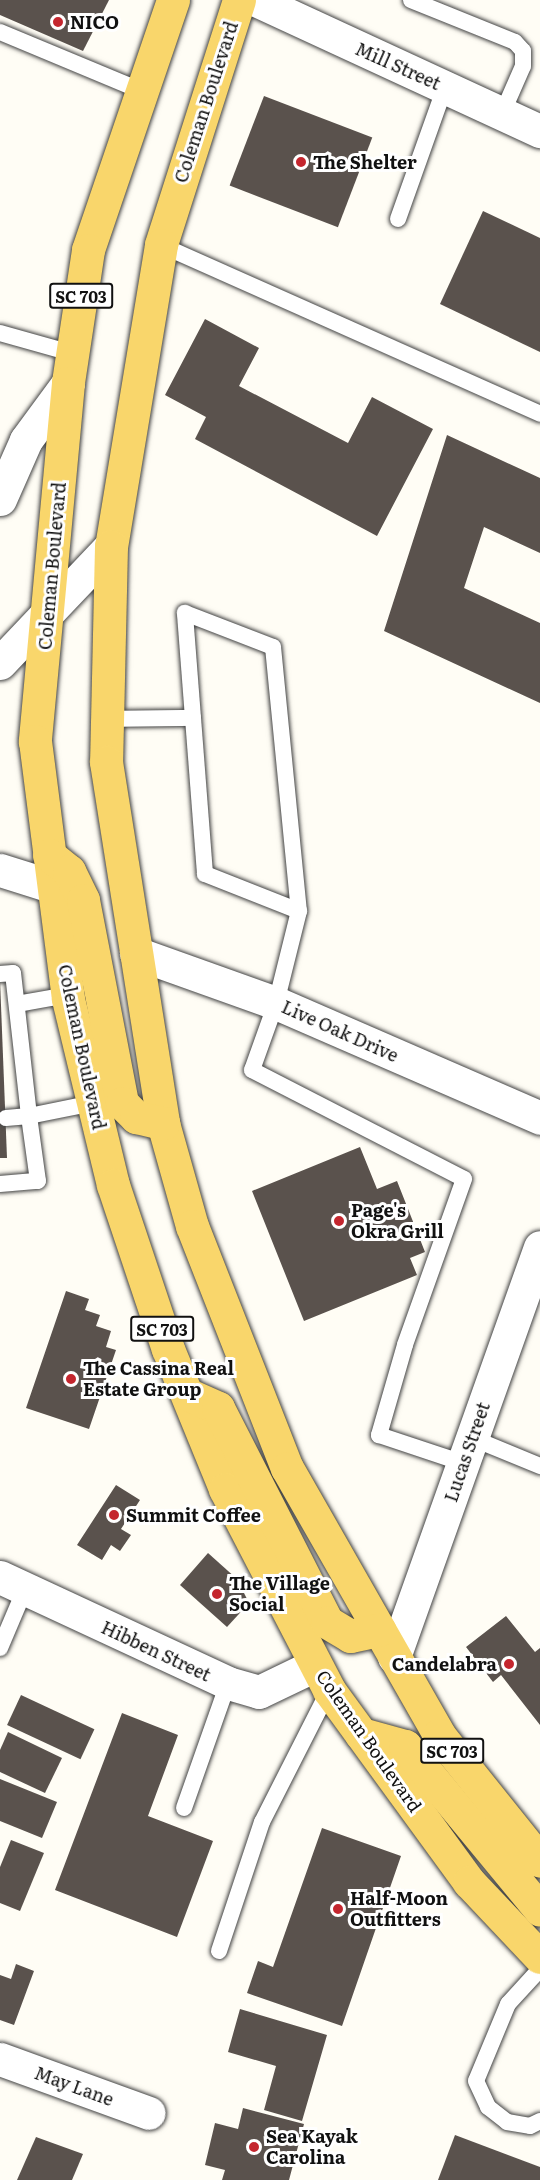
<!DOCTYPE html>
<style>
body{margin:0}
#map{position:relative;width:540px;height:2180px;overflow:hidden;background:#fffdf5;font-family:Literata,serif}
div>[style]{position:absolute}
.building>*{inset:0;background:#5a524d;transform-origin:0 0}
.roads{filter:drop-shadow(0 0 2px #444) drop-shadow(0 0 2px #444)}
.service>*{height:16px;margin:-8px;padding:0 8px;transform-origin:8px;border-radius:8px;background:#fff}
.minor>*{height:33px;margin:-16.5px;padding:0 16.5px;transform-origin:16.5px;border-radius:16.5px;background:#fff}
.tertiary>*{height:33px;margin:-16.5px;padding:0 16.5px;transform-origin:16.5px;border-radius:16.5px;background:#fff}
.primary>*{height:33px;margin:-16.5px;padding:0 16.5px;transform-origin:16.5px;border-radius:16.5px;background:#f9d66b}
.dots>*{width:16px;height:16px;translate:-50% -50%;box-sizing:border-box;border:3px solid #fff;border-radius:50%}
span{translate:-50% -50%;white-space:nowrap;text-align:center;line-height:1.15;-webkit-text-stroke:6px #fff;paint-order:stroke}
.shield-label span{padding:2px 4px;background:#fff;border:2px solid;border-radius:4px;-webkit-text-stroke-width:0}
.shield-label{font-size:16px;color:#111;font-weight:700}
.poi-label{font-size:18px;color:#111;font-weight:700}
.left{translate:0 -50%;text-align:left}
.right{translate:-100% -50%;text-align:right}
.street-label{font-size:18px;color:#111}
</style>
<div id="map">
<div class="building">
<i style="clip-path:polygon(0 0,109px 0,83px 51px,0 15px)"></i>
<i style="left:264px;top:96px;width:116px;height:96px;rotate:21deg"></i>
<i style="clip-path:polygon(483px 211px,540px 238px,540px 352px,440px 304px)"></i>
<i style="clip-path:polygon(205px 319px,259px 348px,239px 386px,348px 443px,372px 397px,433px 429px,377px 536px,195px 439px,206px 417px,165px 395px)"></i>
<i style="clip-path:polygon(447px 435px,540px 478px,540px 553px,484px 527px,464px 588px,540px 623px,540px 703px,384px 631px)"></i>
<i style="clip-path:polygon(0 980px,7px 1158px,0 1158px)"></i>
<i style="clip-path:polygon(360px 1147px,377px 1189px,397px 1181px,425px 1252px,410px 1258px,417px 1275px,304px 1321px,252px 1191px)"></i>
<i style="clip-path:polygon(66px 1291px,89px 1299px,85px 1310px,100px 1315px,96px 1326px,111px 1331px,106px 1347px,116px 1350px,89px 1429px,26px 1408px)"></i>
<i style="clip-path:polygon(116px 1485px,140px 1500px,121px 1529px,131px 1535px,120px 1551px,111px 1545px,102px 1560px,77px 1545px)"></i>
<i style="clip-path:polygon(208px 1553px,237px 1579px,249px 1603px,227px 1627px,180px 1585px)"></i>
<i style="clip-path:polygon(506px 1616px,535px 1652px,540px 1648px,540px 1725px,501px 1675px,493px 1682px,466px 1647px)"></i>
<i style="left:21px;top:1695px;width:81px;height:33px;rotate:25deg"></i>
<i style="clip-path:polygon(122px 1713px,178px 1735px,148px 1816px,213px 1841px,177px 1937px,55px 1890px)"></i>
<i style="clip-path:polygon(8px 1732px,62px 1758px,45px 1793px,0 1772px,0 1750px)"></i>
<i style="clip-path:polygon(0 1779px,57px 1802px,42px 1838px,0 1821px)"></i>
<i style="clip-path:polygon(322px 1828px,401px 1856px,342px 2026px,247px 1993px,258px 1961px,273px 1967px)"></i>
<i style="clip-path:polygon(11px 1840px,44px 1853px,20px 1911px,0 1903px,0 1867px)"></i>
<i style="clip-path:polygon(16px 1964px,34px 1971px,14px 2025px,0 2020px,0 1975px,11px 1979px)"></i>
<i style="clip-path:polygon(240px 2009px,327px 2035px,302px 2121px,264px 2110px,276px 2066px,228px 2052px)"></i>
<i style="clip-path:polygon(243px 2108px,304px 2124px,289px 2180px,222px 2180px,225px 2170px,205px 2165px,215px 2123px,238px 2129px)"></i>
<i style="clip-path:polygon(455px 2135px,540px 2167px,540px 2180px,438px 2180px)"></i>
<i style="clip-path:polygon(36px 2137px,83px 2154px,72px 2180px,17px 2180px)"></i>
</div>
<div class="roads">
<div class="service">
<i style="left:411px;top:0;width:112px;rotate:22deg"></i>
<i style="left:515px;top:42px;width:12px;rotate:48deg"></i>
<i style="left:523px;top:51px;width:15px;rotate:90deg"></i>
<i style="left:523px;top:66px;width:52px;rotate:113.6deg"></i>
<i style="left:0;top:32px;width:154px;rotate:22.6deg"></i>
<i style="left:398px;top:219px;width:140px;rotate:-70.4deg"></i>
<i style="left:161px;top:245px;width:415px;rotate:24deg"></i>
<i style="left:0;top:333px;width:74px;rotate:15.7deg"></i>
<i style="left:107px;top:719px;width:86px;rotate:-0.7deg"></i>
<i style="left:299px;top:911px;width:101px;rotate:-158.5deg"></i>
<i style="left:205px;top:874px;width:262px;rotate:-94.4deg"></i>
<i style="left:185px;top:613px;width:94px;rotate:21.1deg"></i>
<i style="left:273px;top:647px;width:265px;rotate:84.4deg"></i>
<i style="left:299px;top:911px;width:95px;rotate:104deg"></i>
<i style="left:276px;top:1003px;width:71px;rotate:109.7deg"></i>
<i style="left:252px;top:1070px;width:238px;rotate:27.2deg"></i>
<i style="left:464px;top:1179px;width:176px;rotate:109.6deg"></i>
<i style="left:405px;top:1345px;width:94px;rotate:106.1deg"></i>
<i style="left:379px;top:1435px;width:89px;rotate:18.4deg"></i>
<i style="left:0;top:974px;width:13px;rotate:-4deg"></i>
<i style="left:13px;top:973px;width:144px;rotate:83.6deg"></i>
<i style="left:29px;top:1116px;width:65px;rotate:-11.5deg"></i>
<i style="left:17px;top:1004px;width:52px;rotate:-10deg"></i>
<i style="left:0;top:1184px;width:38px;rotate:-5deg"></i>
<i style="left:38px;top:1181px;width:66px;rotate:-97.9deg"></i>
<i style="left:29px;top:1116px;width:23px;rotate:175deg"></i>
<i style="left:472px;top:1438px;width:74px;rotate:22.4deg"></i>
<i style="left:0;top:1648px;width:64px;rotate:-67deg"></i>
<i style="left:184px;top:1808px;width:133px;rotate:-70.6deg"></i>
<i style="left:219px;top:1951px;width:136px;rotate:-71.6deg"></i>
<i style="left:262px;top:1822px;width:148px;rotate:-63.1deg"></i>
<i style="left:540px;top:1969px;width:47px;rotate:132.4deg"></i>
<i style="left:508px;top:2004px;width:83px;rotate:112.6deg"></i>
<i style="left:476px;top:2081px;width:29px;rotate:65deg"></i>
<i style="left:488px;top:2107px;width:24px;rotate:38deg"></i>
<i style="left:507px;top:2122px;width:23px;rotate:10deg"></i>
<i style="left:530px;top:2126px;width:11px;rotate:-27deg"></i>
</div>
<div class="minor">
<i style="left:256px;top:0;width:313px;rotate:24.8deg"></i>
<i style="left:0;top:870px;width:57px;rotate:17.5deg"></i>
<i style="left:136px;top:953px;width:149px;rotate:19.7deg"></i>
<i style="left:276px;top:1003px;width:288px;rotate:23.5deg"></i>
<i style="left:0;top:1577px;width:251px;rotate:24.9deg"></i>
<i style="left:228px;top:1683px;width:32px;rotate:16deg"></i>
<i style="left:259px;top:1692px;width:62px;rotate:-25.7deg"></i>
<i style="left:394px;top:1657px;width:435px;rotate:-70.4deg"></i>
<i style="left:0;top:2059px;width:158px;rotate:19.9deg"></i>
</div>
<div class="tertiary">
<i style="left:0;top:499px;width:64px;rotate:-66.2deg"></i>
<i style="left:26px;top:440px;width:71px;rotate:-53.6deg"></i>
<i style="left:0;top:663px;width:161px;rotate:-46.5deg"></i>
</div>
<div class="primary">
<i style="left:173px;top:0;width:264px;rotate:108.8deg"></i>
<i style="left:88px;top:250px;width:134px;rotate:98.6deg"></i>
<i style="left:68px;top:383px;width:360px;rotate:95.3deg"></i>
<i style="left:35px;top:741px;width:260px;rotate:82.7deg"></i>
<i style="left:68px;top:999px;width:191px;rotate:76.4deg"></i>
<i style="left:113px;top:1185px;width:173px;rotate:71.5deg"></i>
<i style="left:168px;top:1349px;width:151px;rotate:67.8deg"></i>
<i style="left:225px;top:1489px;width:226px;rotate:62.6deg"></i>
<i style="left:329px;top:1690px;width:238px;rotate:53.9deg"></i>
<i style="left:469px;top:1882px;width:103px;rotate:46.6deg"></i>
<i style="left:239px;top:0;width:257px;rotate:107.7deg"></i>
<i style="left:161px;top:245px;width:305px;rotate:99.4deg"></i>
<i style="left:111px;top:546px;width:216px;rotate:91.3deg"></i>
<i style="left:106px;top:762px;width:365px;rotate:81deg"></i>
<i style="left:163px;top:1123px;width:107px;rotate:74.3deg"></i>
<i style="left:192px;top:1226px;width:260px;rotate:68.6deg"></i>
<i style="left:287px;top:1468px;width:307px;rotate:60.3deg"></i>
<i style="left:439px;top:1735px;width:161px;rotate:51.3deg"></i>
<i style="left:49px;top:855px;width:26px;rotate:39deg"></i>
<i style="left:69px;top:871px;width:32px;rotate:64deg"></i>
<i style="left:83px;top:900px;width:207px;rotate:79.1deg"></i>
<i style="left:122px;top:1103px;width:20px;rotate:45deg"></i>
<i style="left:136px;top:1117px;width:28px;rotate:13deg"></i>
<i style="left:187px;top:1394px;width:34px;rotate:24deg"></i>
<i style="left:218px;top:1408px;width:240px;rotate:63deg"></i>
<i style="left:327px;top:1622px;width:27px;rotate:31deg"></i>
<i style="left:350px;top:1636px;width:30px;rotate:-12deg"></i>
<i style="left:361px;top:1734px;width:46px;rotate:15.3deg"></i>
<i style="left:405px;top:1746px;width:212px;rotate:50.5deg"></i>
</div>
</div>
<div class="dots">
<i style="left:58px;top:22px;background:#c4262e"></i>
<i style="left:301px;top:162px;background:#c4262e"></i>
<i style="left:339px;top:1221px;background:#c4262e"></i>
<i style="left:71px;top:1379px;background:#c4262e"></i>
<i style="left:114px;top:1515px;background:#c4262e"></i>
<i style="left:217px;top:1594px;background:#c4262e"></i>
<i style="left:509px;top:1664px;background:#c4262e"></i>
<i style="left:338px;top:1909px;background:#c4262e"></i>
<i style="left:254px;top:2147px;background:#c4262e"></i>
</div>
<div class="shield-label">
<span style="left:81px;top:296px">SC 703</span>
<span style="left:162px;top:1329px">SC 703</span>
<span style="left:452px;top:1751px">SC 703</span>
</div>
<div class="poi-label">
<span class="left" style="left:70px;top:22px">NICO</span>
<span class="left" style="left:313px;top:162px">The Shelter</span>
<span class="left" style="left:351px;top:1221px">Page's<br>Okra Grill</span>
<span class="left" style="left:83px;top:1379px">The Cassina Real<br>Estate Group</span>
<span class="left" style="left:126px;top:1515px">Summit Coffee</span>
<span class="left" style="left:229px;top:1594px">The Village<br>Social</span>
<span class="right" style="left:497px;top:1664px">Candelabra</span>
<span class="left" style="left:350px;top:1909px">Half-Moon<br>Outfitters</span>
<span class="left" style="left:266px;top:2147px">Sea Kayak<br>Carolina</span>
</div>
<div class="street-label">
<span style="left:398px;top:66px;rotate:24deg">Mill Street</span>
<span style="left:206px;top:102px;rotate:-72deg">Coleman Boulevard</span>
<span style="left:52px;top:566px;rotate:-85deg">Coleman Boulevard</span>
<span style="left:340px;top:1031px;rotate:24deg">Live Oak Drive</span>
<span style="left:82px;top:1047px;rotate:78deg">Coleman Boulevard</span>
<span style="left:467px;top:1452px;rotate:-71deg">Lucas Street</span>
<span style="left:156px;top:1651px;rotate:25deg">Hibben Street</span>
<span style="left:369px;top:1741px;rotate:55deg">Coleman Boulevard</span>
<span style="left:74px;top:2086px;rotate:20deg">May Lane</span>
</div>
</div>
